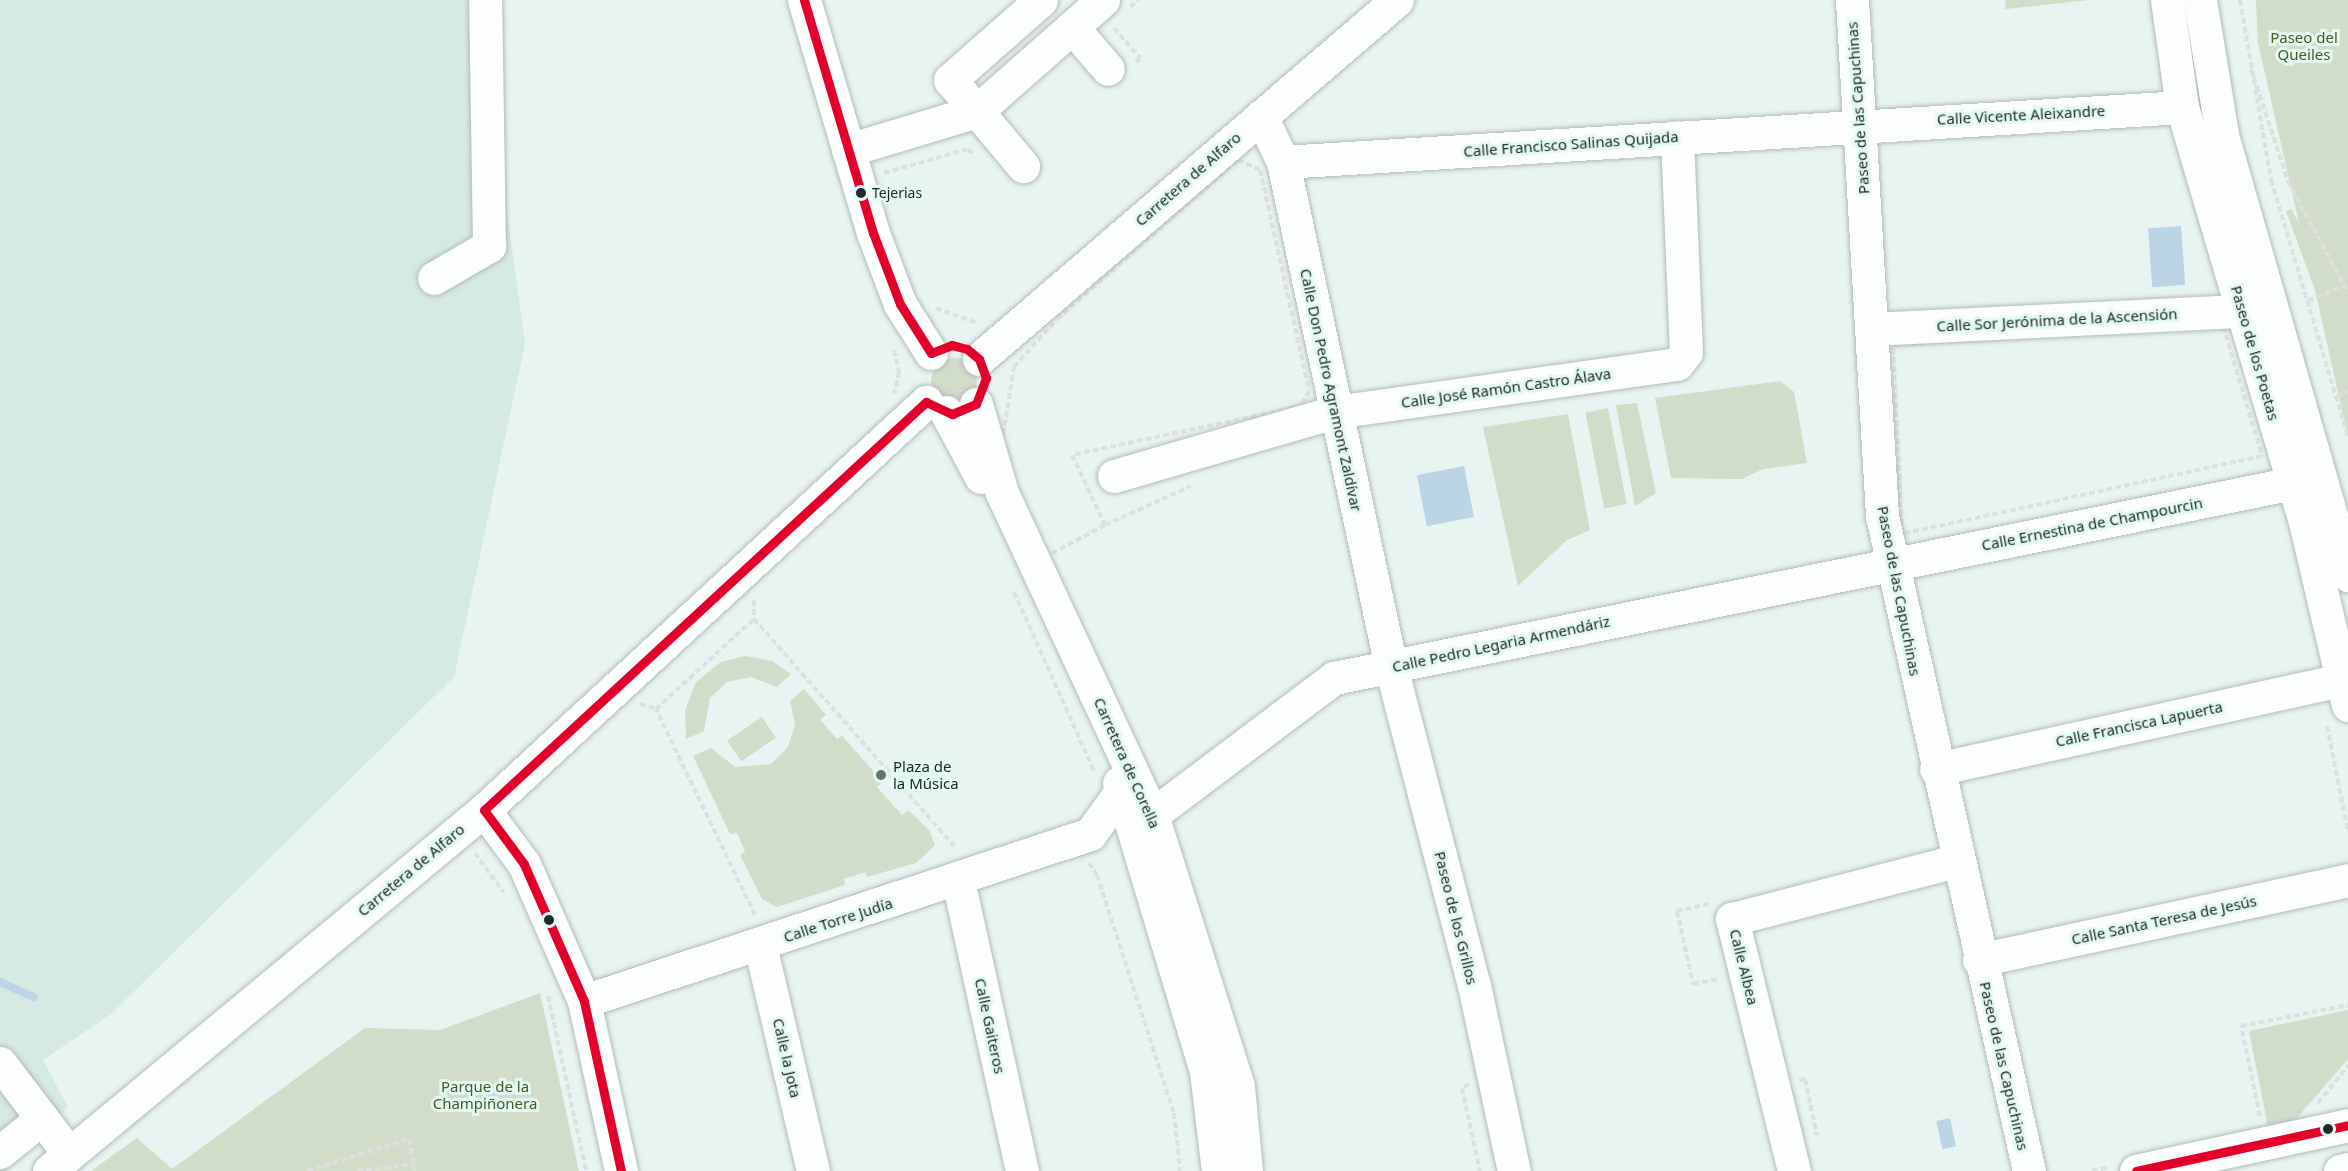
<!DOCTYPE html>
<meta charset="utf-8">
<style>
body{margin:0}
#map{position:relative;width:2348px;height:1171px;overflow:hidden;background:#e8f4f1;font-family:"Noto Sans",sans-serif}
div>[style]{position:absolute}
.built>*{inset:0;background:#d5eae5}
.green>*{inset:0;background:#d1dcc9;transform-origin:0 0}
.round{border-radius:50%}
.water>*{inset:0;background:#bad5e5;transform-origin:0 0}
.stream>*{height:8px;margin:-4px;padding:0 4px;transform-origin:4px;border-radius:4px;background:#bad5e5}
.path>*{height:4px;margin-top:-2px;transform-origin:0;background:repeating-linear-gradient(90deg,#dce0df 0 6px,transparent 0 9px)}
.roads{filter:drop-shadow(0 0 2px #b1bab8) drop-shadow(0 0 2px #b1bab8)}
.minor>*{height:33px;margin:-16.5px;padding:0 16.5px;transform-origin:16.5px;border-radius:16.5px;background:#fcfdfd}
.major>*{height:33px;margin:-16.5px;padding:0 16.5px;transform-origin:16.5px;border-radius:16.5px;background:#fcfdfd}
.bus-1>*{height:9px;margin:-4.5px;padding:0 4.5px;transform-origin:4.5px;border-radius:4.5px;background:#e4002b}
.dots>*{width:16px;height:16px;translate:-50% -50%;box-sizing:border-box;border:3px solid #e3f9f4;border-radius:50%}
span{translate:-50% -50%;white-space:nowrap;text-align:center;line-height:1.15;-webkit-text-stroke:6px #e3f9f4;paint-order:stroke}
.bus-label{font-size:14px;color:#212928}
.left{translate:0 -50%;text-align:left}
.park-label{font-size:15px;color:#4a5922}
.street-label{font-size:15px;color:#212928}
.poi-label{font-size:15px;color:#212928}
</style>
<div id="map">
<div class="built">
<i style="clip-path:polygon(0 0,478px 0,525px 344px,454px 677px,111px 1014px,43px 1060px,68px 1107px,6px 1171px,0 1171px)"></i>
</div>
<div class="green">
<i style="clip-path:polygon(2006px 0,2090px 0,2005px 9px)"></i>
<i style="clip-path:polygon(2256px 0,2348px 0,2348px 437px,2315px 290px,2286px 211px,2291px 209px,2299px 223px,2258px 43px)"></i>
<i class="round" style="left:931px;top:358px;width:46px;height:46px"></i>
<i style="clip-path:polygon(1780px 381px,1794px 392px,1807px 463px,1763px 469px,1742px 479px,1671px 478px,1655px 398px)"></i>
<i style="clip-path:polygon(1637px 403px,1656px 493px,1635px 506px,1616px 405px)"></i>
<i style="left:1608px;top:408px;width:98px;height:23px;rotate:79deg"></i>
<i style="clip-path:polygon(1568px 414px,1590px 530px,1567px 540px,1518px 586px,1483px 427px)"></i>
<i style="clip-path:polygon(745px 656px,772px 661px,791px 674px,777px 687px,751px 677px,727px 682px,710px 698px,704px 731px,686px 739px,685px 711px,696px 682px,721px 662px)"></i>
<i style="clip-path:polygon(804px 689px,826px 715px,820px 720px,837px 739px,842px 736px,883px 782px,877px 787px,902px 815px,908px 810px,929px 830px,935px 845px,916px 863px,867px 877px,865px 872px,844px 879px,845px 885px,777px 907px,762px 899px,740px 855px,745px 851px,737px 833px,730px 834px,693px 756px,711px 748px,735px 767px,771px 764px,788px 747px,795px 724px,790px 701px)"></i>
<i style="left:762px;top:717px;width:25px;height:42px;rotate:56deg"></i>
<i style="clip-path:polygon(540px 993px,579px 1171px,91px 1171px,137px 1138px,172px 1169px,365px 1028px,440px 1030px)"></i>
<i style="clip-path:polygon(2348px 1010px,2348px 1059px,2297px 1118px,2268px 1127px,2249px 1031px)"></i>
</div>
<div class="water">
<i style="left:2181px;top:226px;width:59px;height:33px;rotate:86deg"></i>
<i style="left:1464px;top:466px;width:52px;height:48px;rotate:79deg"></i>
<i style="left:1950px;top:1118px;width:29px;height:14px;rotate:78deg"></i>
</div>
<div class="stream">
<i style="left:0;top:982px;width:37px;rotate:24deg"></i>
</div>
<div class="path">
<i style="left:2240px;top:0;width:183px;rotate:80.2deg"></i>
<i style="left:2271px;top:180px;width:268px;rotate:73.3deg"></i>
<i style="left:1130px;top:7px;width:11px;rotate:-41deg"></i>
<i style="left:1114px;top:28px;width:40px;rotate:49deg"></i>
<i style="left:1140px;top:58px;width:7px;rotate:135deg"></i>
<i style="left:2251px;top:69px;width:118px;rotate:71.7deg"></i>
<i style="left:2288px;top:181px;width:127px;rotate:61.8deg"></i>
<i style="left:1238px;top:160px;width:24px;rotate:24deg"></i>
<i style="left:1260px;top:170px;width:226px;rotate:77.5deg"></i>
<i style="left:1309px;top:391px;width:17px;rotate:118deg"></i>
<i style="left:1301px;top:406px;width:234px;rotate:167.9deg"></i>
<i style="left:1072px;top:455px;width:77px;rotate:64.8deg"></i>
<i style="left:1105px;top:525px;width:70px;rotate:152deg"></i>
<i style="left:1043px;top:558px;width:107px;rotate:-114.4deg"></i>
<i style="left:999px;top:461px;width:95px;rotate:-80.9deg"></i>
<i style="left:1014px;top:367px;width:64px;rotate:-48.1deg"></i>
<i style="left:1057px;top:319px;width:241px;rotate:-41.3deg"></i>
<i style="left:884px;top:173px;width:87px;rotate:-15.9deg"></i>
<i style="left:968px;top:149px;width:7px;rotate:45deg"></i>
<i style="left:2308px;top:301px;width:39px;rotate:-24deg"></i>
<i style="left:936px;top:308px;width:44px;rotate:20.1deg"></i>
<i style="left:2223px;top:326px;width:136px;rotate:73.3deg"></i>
<i style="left:2262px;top:456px;width:368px;rotate:167.8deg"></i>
<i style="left:1902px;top:534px;width:189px;rotate:-92.7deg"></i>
<i style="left:1893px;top:345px;width:331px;rotate:-3.3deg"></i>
<i style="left:894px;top:350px;width:23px;rotate:77deg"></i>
<i style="left:899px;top:372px;width:22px;rotate:103deg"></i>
<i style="left:2337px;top:396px;width:12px;rotate:-20deg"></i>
<i style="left:1105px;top:525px;width:94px;rotate:-24.4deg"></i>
<i style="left:1014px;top:592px;width:196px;rotate:65.9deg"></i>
<i style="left:754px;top:600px;width:19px;rotate:90deg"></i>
<i style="left:640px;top:704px;width:17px;rotate:17deg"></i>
<i style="left:2327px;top:726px;width:107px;rotate:78.7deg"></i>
<i style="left:475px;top:853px;width:49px;rotate:54.1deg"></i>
<i style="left:1089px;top:863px;width:14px;rotate:56deg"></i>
<i style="left:1097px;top:875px;width:250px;rotate:72.1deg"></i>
<i style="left:1174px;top:1113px;width:58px;rotate:84.1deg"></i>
<i style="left:1709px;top:904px;width:33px;rotate:168deg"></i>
<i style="left:1677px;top:911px;width:75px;rotate:77.6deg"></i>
<i style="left:1693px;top:984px;width:26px;rotate:-11deg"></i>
<i style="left:755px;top:915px;width:229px;rotate:-115.7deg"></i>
<i style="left:656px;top:709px;width:133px;rotate:-42.6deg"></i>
<i style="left:754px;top:619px;width:305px;rotate:48.6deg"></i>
<i style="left:548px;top:996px;width:179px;rotate:77.7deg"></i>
<i style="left:1799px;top:1080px;width:6px;rotate:-9deg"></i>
<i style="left:1805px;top:1079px;width:58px;rotate:78.1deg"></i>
<i style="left:1469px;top:1084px;width:8px;rotate:150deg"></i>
<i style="left:1462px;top:1088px;width:85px;rotate:77.8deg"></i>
<i style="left:2318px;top:1103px;width:48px;rotate:-51deg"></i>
<i style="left:2260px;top:1116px;width:92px;rotate:-101.9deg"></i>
<i style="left:2241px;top:1026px;width:109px;rotate:-11.1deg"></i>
<i style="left:307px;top:1171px;width:107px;rotate:-17.4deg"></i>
<i style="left:409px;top:1139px;width:25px;rotate:79deg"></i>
<i style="left:357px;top:1171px;width:57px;rotate:-7deg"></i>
<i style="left:414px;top:1164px;width:7px;rotate:82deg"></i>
<i style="left:2092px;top:1171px;width:17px;rotate:-13deg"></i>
</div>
<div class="roads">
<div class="minor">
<i style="left:804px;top:0;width:243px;rotate:73.5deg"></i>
<i style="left:873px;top:233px;width:76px;rotate:69.2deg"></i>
<i style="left:900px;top:304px;width:58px;rotate:57.7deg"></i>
<i style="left:1041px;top:0;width:121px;rotate:138.7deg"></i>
<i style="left:950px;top:80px;width:41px;rotate:48.9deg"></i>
<i style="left:977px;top:111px;width:168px;rotate:-41.4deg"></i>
<i style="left:1852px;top:0;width:517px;rotate:86.67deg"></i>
<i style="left:1882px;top:516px;width:671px;rotate:77.35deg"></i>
<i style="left:2167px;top:0;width:108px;rotate:82deg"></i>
<i style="left:2182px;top:107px;width:437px;rotate:73.5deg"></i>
<i style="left:2306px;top:526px;width:184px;rotate:76.8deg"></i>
<i style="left:2200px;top:0;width:137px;rotate:80.7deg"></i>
<i style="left:2222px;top:135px;width:458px;rotate:74deg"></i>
<i style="left:1072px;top:27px;width:55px;rotate:49.4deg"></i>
<i style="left:1261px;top:116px;width:51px;rotate:64.4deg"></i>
<i style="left:1283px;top:162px;width:516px;rotate:77.93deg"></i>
<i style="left:1391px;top:667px;width:329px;rotate:75.4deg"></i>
<i style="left:1474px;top:985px;width:190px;rotate:77.9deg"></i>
<i style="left:848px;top:150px;width:135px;rotate:-16.8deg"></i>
<i style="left:977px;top:111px;width:72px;rotate:50.1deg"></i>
<i style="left:1283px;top:162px;width:901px;rotate:-3.5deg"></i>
<i style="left:434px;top:278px;width:64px;rotate:-30.2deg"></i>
<i style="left:489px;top:246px;width:246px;rotate:-90.9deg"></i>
<i style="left:1872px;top:329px;width:371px;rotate:-2.8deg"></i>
<i style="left:979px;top:359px;width:551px;rotate:-40.66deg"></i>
<i style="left:976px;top:404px;width:93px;rotate:73.7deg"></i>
<i style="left:1002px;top:493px;width:355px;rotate:65deg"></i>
<i style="left:1152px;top:815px;width:284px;rotate:72.4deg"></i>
<i style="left:1238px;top:1086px;width:85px;rotate:84.6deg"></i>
<i style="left:946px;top:412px;width:74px;rotate:61.7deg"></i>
<i style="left:1114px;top:476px;width:230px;rotate:-16.2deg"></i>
<i style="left:1335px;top:412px;width:345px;rotate:-8deg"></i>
<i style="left:1677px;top:364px;width:15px;rotate:-53deg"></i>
<i style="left:1686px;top:352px;width:215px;rotate:-92.4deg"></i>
<i style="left:1936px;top:769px;width:416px;rotate:-12.4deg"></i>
<i style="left:1119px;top:783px;width:302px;rotate:73.2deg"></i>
<i style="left:1206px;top:1072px;width:100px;rotate:83.1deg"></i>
<i style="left:484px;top:810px;width:67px;rotate:53.5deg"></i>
<i style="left:524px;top:864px;width:150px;rotate:66.3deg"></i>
<i style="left:584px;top:1001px;width:174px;rotate:77.7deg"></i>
<i style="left:1152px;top:815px;width:228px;rotate:-37deg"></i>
<i style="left:1334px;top:678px;width:979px;rotate:-11.49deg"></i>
<i style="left:958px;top:880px;width:298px;rotate:77.6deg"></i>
<i style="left:760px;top:945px;width:232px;rotate:76.8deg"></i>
<i style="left:1979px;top:960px;width:378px;rotate:-12.2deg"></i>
<i style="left:584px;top:1001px;width:533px;rotate:-18.26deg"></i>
<i style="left:1090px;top:834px;width:54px;rotate:-54deg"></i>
<i style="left:0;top:1063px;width:114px;rotate:52.8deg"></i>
<i style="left:0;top:1152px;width:54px;rotate:-39deg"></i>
<i style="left:49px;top:1171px;width:565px;rotate:-39.69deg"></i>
<i style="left:484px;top:810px;width:602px;rotate:-42.71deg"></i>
<i style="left:1794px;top:1171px;width:260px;rotate:-103.8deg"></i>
<i style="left:1732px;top:919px;width:231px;rotate:-14.5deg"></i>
</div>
<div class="major">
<i style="left:2136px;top:1171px;width:217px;rotate:-12.2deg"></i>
<i style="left:2340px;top:1171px;width:8px;rotate:-14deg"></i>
</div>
</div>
<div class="bus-1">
<i style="left:621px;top:1171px;width:174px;rotate:-102.3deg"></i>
<i style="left:584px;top:1001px;width:150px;rotate:-113.7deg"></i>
<i style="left:524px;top:864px;width:67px;rotate:-126.5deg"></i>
<i style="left:484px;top:810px;width:602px;rotate:-42.71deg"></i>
<i style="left:926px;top:402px;width:29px;rotate:25deg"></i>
<i style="left:952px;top:414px;width:26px;rotate:-23deg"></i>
<i style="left:976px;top:404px;width:28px;rotate:-69deg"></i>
<i style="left:986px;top:378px;width:20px;rotate:-110deg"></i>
<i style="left:979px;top:359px;width:16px;rotate:-140deg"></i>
<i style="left:967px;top:349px;width:16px;rotate:-165deg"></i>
<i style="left:952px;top:345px;width:22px;rotate:159deg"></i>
<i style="left:931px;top:353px;width:58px;rotate:-122.3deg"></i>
<i style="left:900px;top:304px;width:76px;rotate:-110.8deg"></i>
<i style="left:873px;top:233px;width:243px;rotate:-106.5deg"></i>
<i style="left:2136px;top:1171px;width:217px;rotate:-12.2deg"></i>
</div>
<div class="dots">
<i style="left:861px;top:193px;background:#212928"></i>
<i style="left:881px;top:775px;background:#67706e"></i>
<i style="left:549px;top:920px;background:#212928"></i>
<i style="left:2328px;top:1129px;background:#212928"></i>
</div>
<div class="bus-label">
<span class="left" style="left:872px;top:193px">Tejerias</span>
</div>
<div class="park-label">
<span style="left:2304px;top:46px">Paseo del<br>Queiles</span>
<span style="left:485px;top:1095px">Parque de la<br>Champiñonera</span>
</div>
<div class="street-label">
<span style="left:1858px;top:108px;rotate:-94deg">Paseo de las Capuchinas</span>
<span style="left:2021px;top:115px;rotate:-3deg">Calle Vicente Aleixandre</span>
<span style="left:1571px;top:144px;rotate:-4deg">Calle Francisco Salinas Quijada</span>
<span style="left:1188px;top:179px;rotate:-41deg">Carretera de Alfaro</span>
<span style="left:2057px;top:320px;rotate:-3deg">Calle Sor Jerónima de la Ascensión</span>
<span style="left:2255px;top:353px;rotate:74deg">Paseo de los Poetas</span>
<span style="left:1506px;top:388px;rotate:-8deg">Calle José Ramón Castro Álava</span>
<span style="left:1331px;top:390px;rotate:78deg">Calle Don Pedro Agramont Zaldívar</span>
<span style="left:2092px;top:524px;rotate:-11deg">Calle Ernestina de Champourcin</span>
<span style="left:1899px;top:591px;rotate:79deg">Paseo de las Capuchinas</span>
<span style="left:1501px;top:644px;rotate:-12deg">Calle Pedro Legaria Armendáriz</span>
<span style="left:2139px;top:724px;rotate:-12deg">Calle Francisca Lapuerta</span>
<span style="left:1127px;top:763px;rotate:66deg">Carretera de Corella</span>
<span style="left:411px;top:870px;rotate:-40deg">Carretera de Alfaro</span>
<span style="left:1456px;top:918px;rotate:76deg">Paseo de los Grillos</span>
<span style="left:838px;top:920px;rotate:-18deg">Calle Torre Judía</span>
<span style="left:2164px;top:920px;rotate:-12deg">Calle Santa Teresa de Jesús</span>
<span style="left:1744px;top:967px;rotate:76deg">Calle Albea</span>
<span style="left:990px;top:1026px;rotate:78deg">Calle Gaiteros</span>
<span style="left:787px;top:1058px;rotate:77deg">Calle la Jota</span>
<span style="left:2004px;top:1066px;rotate:77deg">Paseo de las Capuchinas</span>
</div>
<div class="poi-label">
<span class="left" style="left:893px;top:775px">Plaza de<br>la Música</span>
</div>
</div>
